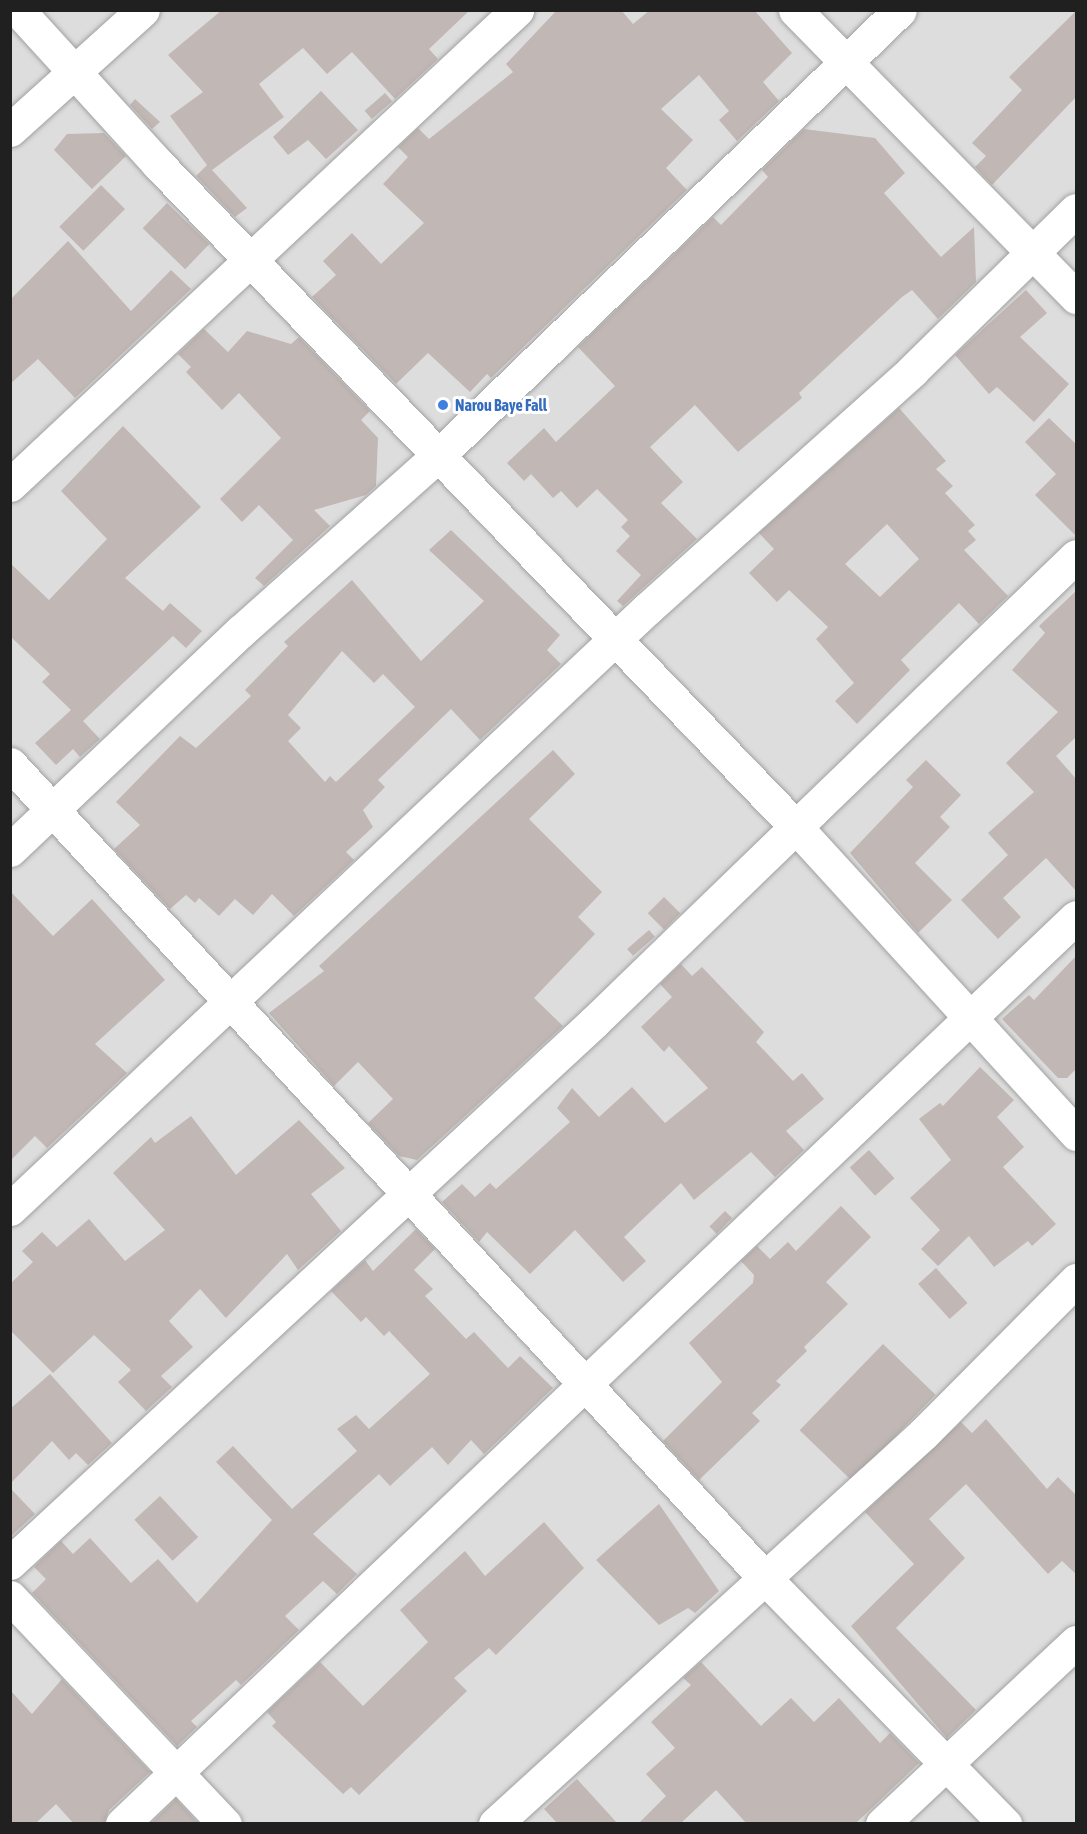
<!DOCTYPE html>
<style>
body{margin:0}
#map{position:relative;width:1087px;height:1834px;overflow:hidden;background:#f0ece8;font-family:"Asap Condensed",sans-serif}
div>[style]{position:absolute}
.residential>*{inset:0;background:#deddde;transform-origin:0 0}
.building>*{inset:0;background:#c1b7b4;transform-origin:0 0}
.roads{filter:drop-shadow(0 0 2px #a1a1a1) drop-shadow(0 0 2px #a1a1a1)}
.street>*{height:33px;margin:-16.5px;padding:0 16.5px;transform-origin:16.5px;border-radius:16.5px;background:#fff}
.dots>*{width:16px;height:16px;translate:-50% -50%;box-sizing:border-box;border:3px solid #fff;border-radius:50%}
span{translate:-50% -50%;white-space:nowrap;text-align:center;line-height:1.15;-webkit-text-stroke:6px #fff;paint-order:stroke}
.shop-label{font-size:16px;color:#366cbe;font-weight:700}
.left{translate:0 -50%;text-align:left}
.frame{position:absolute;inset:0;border:12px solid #202020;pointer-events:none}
</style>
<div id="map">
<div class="residential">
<i style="left:11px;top:11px;width:1065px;height:1812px"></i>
</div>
<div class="building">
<i style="clip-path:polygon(222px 10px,470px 10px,429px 49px,438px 59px,395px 99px,352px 52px,327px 74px,303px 48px,259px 84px,284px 117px,212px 170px,247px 208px,235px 217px,196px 176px,207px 165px,170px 116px,203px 92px,168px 55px)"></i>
<i style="clip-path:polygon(557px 10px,621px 10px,633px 24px,650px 10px,754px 10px,792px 53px,763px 82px,779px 101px,737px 141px,719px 120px,729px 111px,699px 75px,661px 109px,693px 140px,666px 168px,687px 190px,491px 378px,487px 374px,470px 392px,428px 353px,396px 384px,312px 297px,336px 275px,323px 261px,352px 233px,381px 264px,424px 223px,383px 184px,408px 157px,398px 147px,418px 128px,429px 139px,513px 72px,506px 64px)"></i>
<i style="clip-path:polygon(1077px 10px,1077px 96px,992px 185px,975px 167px,986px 156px,972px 143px,1022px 90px,1009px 77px)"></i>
<i style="clip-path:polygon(321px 91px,358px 130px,326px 159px,308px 140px,288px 155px,273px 137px)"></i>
<i style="left:385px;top:93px;width:11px;height:27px;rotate:49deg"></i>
<i style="clip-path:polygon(135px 99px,160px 122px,152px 129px,130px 105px)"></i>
<i style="clip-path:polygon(804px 129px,875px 138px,905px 173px,884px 193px,941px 257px,974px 227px,976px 282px,938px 319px,912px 290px,902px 297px,799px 393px,802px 398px,738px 452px,695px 405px,650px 447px,683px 482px,661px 503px,697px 539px,623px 606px,617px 601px,641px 575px,616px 551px,630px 536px,621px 527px,628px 520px,597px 489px,577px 508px,561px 491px,553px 498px,531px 474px,524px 481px,507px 463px,544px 428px,556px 442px,615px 386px,578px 347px,713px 217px,721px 225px,768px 177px,762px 170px)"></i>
<i style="clip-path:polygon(104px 133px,126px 156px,92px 189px,54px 150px,67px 134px)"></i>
<i style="left:101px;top:185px;width:34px;height:59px;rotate:45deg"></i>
<i style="left:167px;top:203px;width:59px;height:35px;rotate:44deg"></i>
<i style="clip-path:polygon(68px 241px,131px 311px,171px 270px,191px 289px,75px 398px,38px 359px,10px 384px,10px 300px)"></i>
<i style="clip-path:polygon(1026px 290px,1047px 313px,1020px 337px,1069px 384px,1034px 422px,997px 387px,989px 394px,955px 355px)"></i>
<i style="clip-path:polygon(204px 329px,228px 352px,247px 331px,291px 344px,299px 337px,370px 411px,361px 420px,378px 438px,376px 486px,366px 495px,314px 510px,330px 526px,264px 586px,255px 578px,293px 540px,259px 505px,242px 522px,220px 499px,281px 438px,239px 393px,222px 410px,186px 372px,191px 367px,178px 354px)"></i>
<i style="clip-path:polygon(evenodd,899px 408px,946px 461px,936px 469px,953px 486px,945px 493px,975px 525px,968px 531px,976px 540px,964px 550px,1008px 596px,979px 624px,959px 603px,901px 660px,910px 670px,857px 724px,835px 701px,854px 683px,816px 639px,828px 627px,789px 590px,777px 602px,749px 573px,774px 549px,759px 533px,899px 408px,887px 524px,919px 559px,880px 597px,845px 564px,887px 524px)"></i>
<i style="clip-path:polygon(1049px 418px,1077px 445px,1077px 537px,1035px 495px,1056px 474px,1025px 442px)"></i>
<i style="clip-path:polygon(123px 426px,201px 507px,125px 578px,163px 611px,170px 603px,202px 631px,186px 648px,173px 636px,83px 721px,100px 739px,80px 757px,73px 749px,56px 765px,35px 743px,71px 710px,42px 682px,50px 674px,10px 636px,10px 563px,49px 600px,107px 539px,61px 491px)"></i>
<i style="clip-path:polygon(evenodd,451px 530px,560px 635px,547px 650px,561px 664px,480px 740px,451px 709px,378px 780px,385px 787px,363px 810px,373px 827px,346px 852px,354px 860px,294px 916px,272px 894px,253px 915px,235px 899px,219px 916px,199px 898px,195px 903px,186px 895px,170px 909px,114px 849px,140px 825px,116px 802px,180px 736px,196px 748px,251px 696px,245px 690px,288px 646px,284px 642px,352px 580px,421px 661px,484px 601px,429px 550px,451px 530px,342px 651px,374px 683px,383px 674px,415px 707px,336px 782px,330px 776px,325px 782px,288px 741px,301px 728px,288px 715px,342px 651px)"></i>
<i style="clip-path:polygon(1077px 590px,1077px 736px,1056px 756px,1077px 780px,1077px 892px,1046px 858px,1003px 898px,1021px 917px,998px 939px,961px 900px,1008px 855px,988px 833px,1034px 792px,1006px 763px,1058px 712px,1012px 670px,1045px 633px,1039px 626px)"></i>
<i style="clip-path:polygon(553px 750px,575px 774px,529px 819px,602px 892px,578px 917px,595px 934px,534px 998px,563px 1026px,417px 1160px,399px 1156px,368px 1123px,393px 1099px,358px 1062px,334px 1086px,269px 1013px,324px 971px,319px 966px)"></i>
<i style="clip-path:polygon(926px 760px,961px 795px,940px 817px,950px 827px,915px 863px,952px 900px,918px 933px,850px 853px,913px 787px,906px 780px)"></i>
<i style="clip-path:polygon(10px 891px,53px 936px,92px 899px,165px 980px,95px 1044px,127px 1073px,47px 1148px,35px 1136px,10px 1161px)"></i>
<i style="left:664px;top:897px;width:23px;height:23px;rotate:45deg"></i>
<i style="left:649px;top:930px;width:9px;height:29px;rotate:49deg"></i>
<i style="clip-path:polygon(1077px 955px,1077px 1068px,1067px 1078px,1058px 1078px,1002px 1019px,1029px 995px,1034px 1000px)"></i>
<i style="clip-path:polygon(681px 964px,692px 976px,702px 967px,764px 1032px,756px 1042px,793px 1081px,802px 1073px,824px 1099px,786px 1131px,804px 1150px,775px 1177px,751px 1152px,694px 1200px,681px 1183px,624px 1237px,646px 1261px,623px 1282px,575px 1230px,530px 1274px,487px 1232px,479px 1242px,442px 1202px,462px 1184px,475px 1197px,490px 1183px,496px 1189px,570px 1122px,557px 1108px,572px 1088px,599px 1117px,632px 1087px,665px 1123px,708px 1088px,669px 1046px,664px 1052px,641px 1027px,672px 997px,660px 984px)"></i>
<i style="clip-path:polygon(980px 1067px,1014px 1100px,997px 1117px,1024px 1147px,1003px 1167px,1056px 1224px,1032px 1246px,1028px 1241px,994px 1267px,969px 1236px,938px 1266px,921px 1249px,940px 1230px,910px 1198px,951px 1160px,919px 1119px,940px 1103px,943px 1106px)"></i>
<i style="clip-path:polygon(191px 1116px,236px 1175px,299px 1120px,345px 1168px,311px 1194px,341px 1231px,298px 1270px,287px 1254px,226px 1318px,200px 1289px,169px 1321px,193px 1347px,161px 1376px,172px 1387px,146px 1411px,118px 1382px,131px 1370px,94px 1335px,53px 1373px,10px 1330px,10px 1284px,33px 1262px,22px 1251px,42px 1232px,57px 1247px,89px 1219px,125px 1261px,165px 1230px,113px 1173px,151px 1137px,155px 1143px)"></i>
<i style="left:869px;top:1150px;width:38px;height:26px;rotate:48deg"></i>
<i style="clip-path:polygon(841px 1206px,871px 1237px,826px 1282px,848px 1304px,804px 1347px,807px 1351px,776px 1381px,781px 1385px,752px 1413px,760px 1421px,699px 1480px,663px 1441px,722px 1382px,689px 1343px,753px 1283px,754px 1275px,741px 1261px,757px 1246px,770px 1259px,788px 1242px,796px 1251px)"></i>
<i style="left:725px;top:1211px;width:10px;height:22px;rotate:45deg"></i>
<i style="clip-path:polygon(416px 1229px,435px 1249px,414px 1270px,433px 1289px,425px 1296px,466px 1339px,474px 1332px,508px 1368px,520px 1356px,553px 1388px,484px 1454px,471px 1440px,448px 1465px,432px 1447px,390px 1486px,379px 1474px,313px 1534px,357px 1574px,337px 1594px,323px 1581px,285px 1616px,299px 1630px,241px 1685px,236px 1680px,191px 1721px,197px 1727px,177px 1746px,32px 1593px,46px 1579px,34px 1567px,61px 1541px,73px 1554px,90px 1538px,131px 1583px,158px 1559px,197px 1603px,272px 1520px,216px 1462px,233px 1446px,292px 1509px,357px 1451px,337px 1429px,356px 1415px,369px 1429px,430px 1374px,389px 1331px,384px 1336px,366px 1317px,361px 1322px,331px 1291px,365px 1260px,373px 1271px)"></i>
<i style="left:936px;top:1268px;width:47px;height:24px;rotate:48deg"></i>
<i style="left:883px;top:1344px;width:73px;height:120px;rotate:44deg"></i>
<i style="clip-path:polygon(50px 1374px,112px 1443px,88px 1465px,76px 1453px,69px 1460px,52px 1441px,10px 1484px,10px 1409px)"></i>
<i style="clip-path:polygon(986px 1419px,1047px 1489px,1058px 1477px,1077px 1496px,1077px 1575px,1062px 1561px,1048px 1574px,966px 1484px,929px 1519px,965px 1558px,896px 1628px,976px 1710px,947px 1738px,851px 1626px,914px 1564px,865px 1512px,961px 1422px,972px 1433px)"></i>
<i style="clip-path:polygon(10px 1488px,35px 1514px,10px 1537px)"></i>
<i style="left:160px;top:1496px;width:56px;height:35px;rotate:47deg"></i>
<i style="clip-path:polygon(659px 1504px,719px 1591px,695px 1613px,688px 1608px,659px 1625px,596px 1560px)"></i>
<i style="clip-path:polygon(544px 1522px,584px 1568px,496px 1655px,489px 1648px,454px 1678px,467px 1691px,359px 1795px,351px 1787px,343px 1794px,272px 1726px,276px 1722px,267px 1712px,320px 1662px,363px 1706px,428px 1642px,400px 1610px,465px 1551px,485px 1576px)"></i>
<i style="clip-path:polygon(701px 1662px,761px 1726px,791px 1698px,814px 1722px,839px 1698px,880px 1743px,890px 1733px,919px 1763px,855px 1824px,747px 1824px,716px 1790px,680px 1824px,638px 1824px,666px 1796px,646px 1774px,675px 1748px,651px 1722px,691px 1685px,683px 1678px)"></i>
<i style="clip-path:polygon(62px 1679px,150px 1772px,109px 1810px,104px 1824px,74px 1824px,56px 1804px,35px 1824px,10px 1824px,10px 1690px,32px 1714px)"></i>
<i style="clip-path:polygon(577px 1779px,618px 1824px,558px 1824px,544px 1809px)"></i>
<i style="clip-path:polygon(176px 1799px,199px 1824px,150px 1824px)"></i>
</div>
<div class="roads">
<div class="street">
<i style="left:18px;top:10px;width:208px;rotate:47.7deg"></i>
<i style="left:158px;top:164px;width:920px;rotate:46.1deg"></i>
<i style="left:796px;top:827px;width:416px;rotate:47.6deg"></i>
<i style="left:795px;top:10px;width:402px;rotate:45.6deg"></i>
<i style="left:10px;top:130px;width:179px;rotate:-42.1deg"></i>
<i style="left:10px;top:485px;width:695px;rotate:-43.13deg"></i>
<i style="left:10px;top:764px;width:1107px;rotate:47.16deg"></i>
<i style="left:763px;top:1576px;width:347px;rotate:45.7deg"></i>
<i style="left:10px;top:850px;width:318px;rotate:-43.5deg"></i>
<i style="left:241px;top:631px;width:266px;rotate:-41.7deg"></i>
<i style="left:440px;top:454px;width:639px;rotate:-43.99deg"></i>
<i style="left:10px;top:1209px;width:875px;rotate:-43.29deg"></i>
<i style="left:647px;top:609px;width:358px;rotate:-41.9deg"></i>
<i style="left:913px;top:370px;width:228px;rotate:-44.5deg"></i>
<i style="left:10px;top:1563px;width:796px;rotate:-42.81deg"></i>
<i style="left:594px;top:1022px;width:670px;rotate:-44.03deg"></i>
<i style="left:10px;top:1597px;width:313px;rotate:46.6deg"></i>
<i style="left:122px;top:1824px;width:1316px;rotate:-43.55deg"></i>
<i style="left:495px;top:1824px;width:579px;rotate:-42.34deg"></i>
<i style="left:923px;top:1434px;width:217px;rotate:-45.2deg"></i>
<i style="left:882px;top:1824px;width:266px;rotate:-43.2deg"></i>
</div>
</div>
<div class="dots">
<i style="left:443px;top:405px;background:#3f7fe0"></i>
</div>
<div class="shop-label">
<span class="left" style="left:455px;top:405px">Narou Baye Fall</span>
</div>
<div class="frame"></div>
</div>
